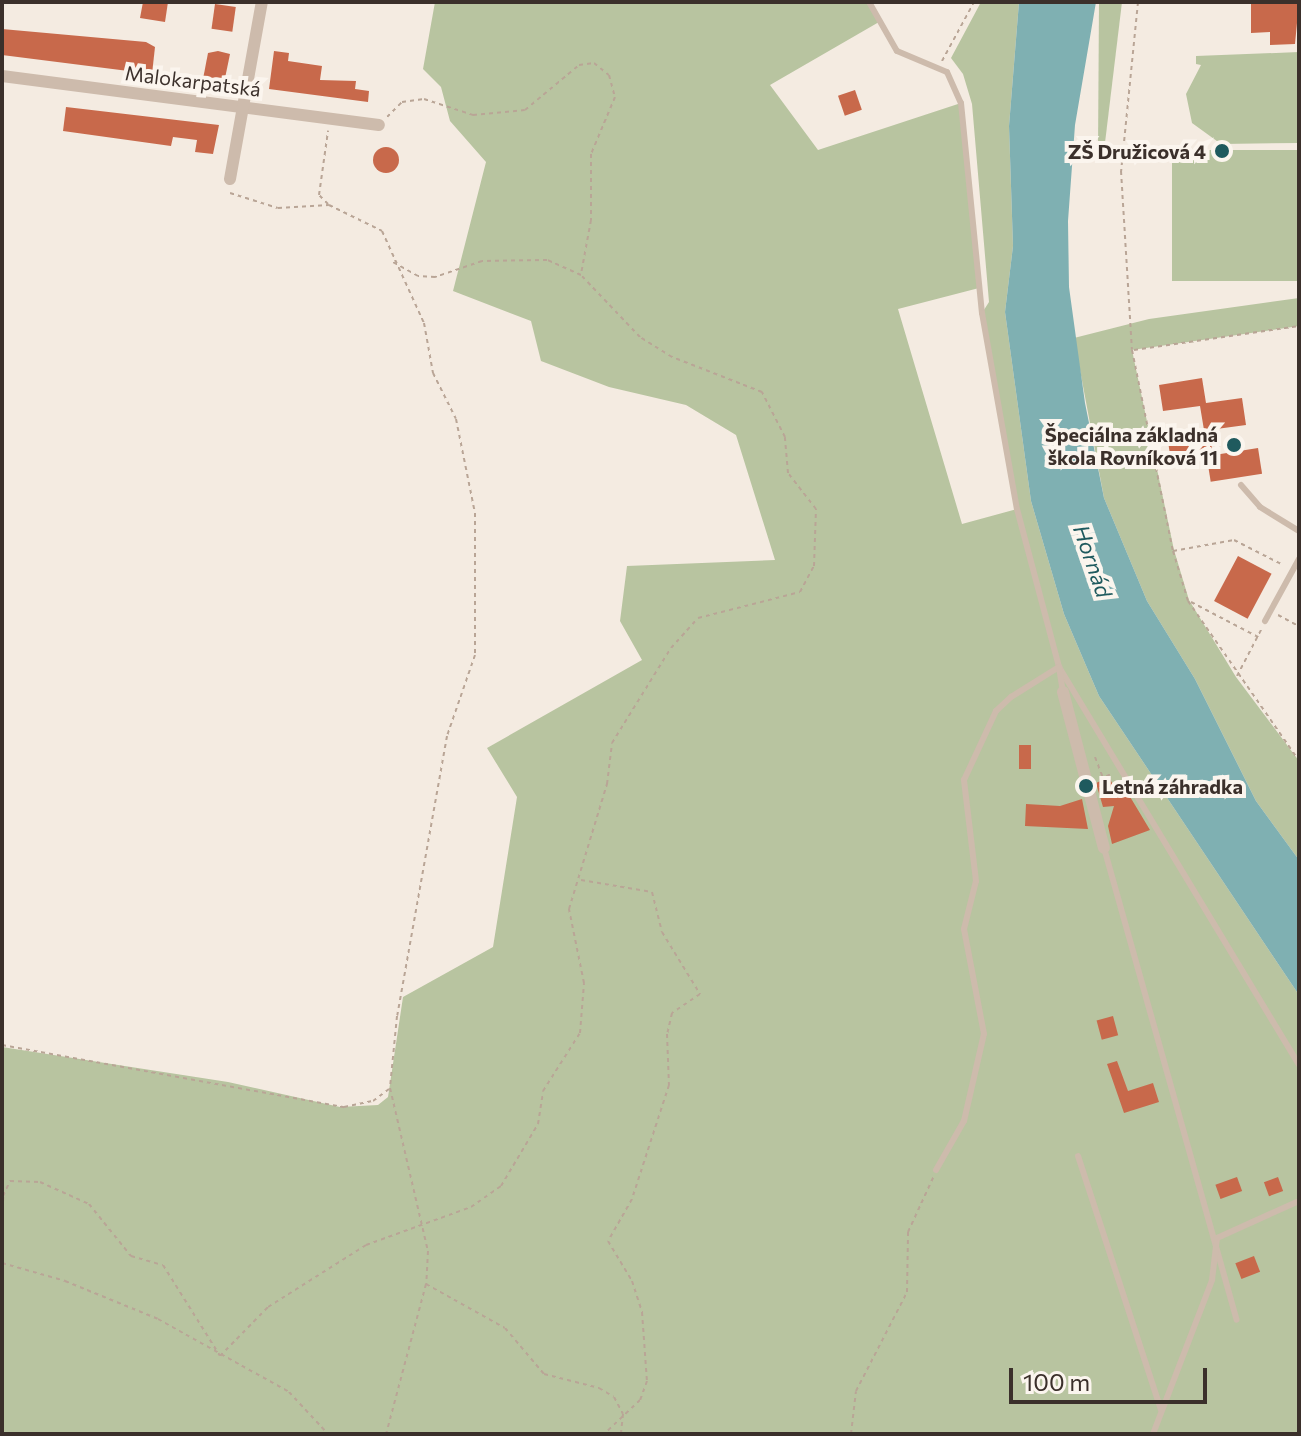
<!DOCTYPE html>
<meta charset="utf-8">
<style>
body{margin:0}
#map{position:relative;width:1301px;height:1436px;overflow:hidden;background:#f4ebe1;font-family:Commissioner,sans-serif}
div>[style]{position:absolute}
.green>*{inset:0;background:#b8c4a0;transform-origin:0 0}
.water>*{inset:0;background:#7fb0b2}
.building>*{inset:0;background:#c8694b;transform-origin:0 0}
.round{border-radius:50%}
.path>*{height:2px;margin-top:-1px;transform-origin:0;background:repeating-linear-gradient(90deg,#b9a596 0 4px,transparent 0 8px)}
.service>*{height:6px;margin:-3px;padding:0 3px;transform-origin:3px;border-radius:3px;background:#cdbbac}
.minor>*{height:12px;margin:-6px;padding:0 6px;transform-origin:6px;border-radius:6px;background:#cdbbac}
.dots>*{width:22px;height:22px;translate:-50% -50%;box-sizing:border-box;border:4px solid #fbf5ee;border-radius:50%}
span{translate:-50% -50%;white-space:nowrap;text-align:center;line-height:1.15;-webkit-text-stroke:8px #fbf5ee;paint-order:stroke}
.street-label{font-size:20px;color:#3b302b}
.poi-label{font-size:20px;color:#3b302b;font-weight:700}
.right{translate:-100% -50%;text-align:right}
.left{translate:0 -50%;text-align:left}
.water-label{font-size:22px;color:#1f5a5e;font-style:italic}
.frame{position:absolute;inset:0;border:4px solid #3b302b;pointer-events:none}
.scale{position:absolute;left:1009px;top:1368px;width:198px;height:36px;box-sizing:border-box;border:4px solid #3b302b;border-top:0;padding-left:10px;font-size:24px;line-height:28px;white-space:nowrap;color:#3b302b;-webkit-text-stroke:6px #fbf5ee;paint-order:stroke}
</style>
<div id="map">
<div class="green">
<i style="clip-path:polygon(435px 2px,869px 2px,879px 22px,770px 85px,818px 150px,961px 103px,979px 288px,898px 309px,962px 524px,1017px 509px,982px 313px,989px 302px,972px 104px,963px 74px,951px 58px,981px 2px,1019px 2px,1009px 126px,1013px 246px,1005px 312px,1031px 501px,1064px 614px,1099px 696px,1299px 995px,1299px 1434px,2px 1434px,2px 1047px,228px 1082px,340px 1107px,378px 1105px,388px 1097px,403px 997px,493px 947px,517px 797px,487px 748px,642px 660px,620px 621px,627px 566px,775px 560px,736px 435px,686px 405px,609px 387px,541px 361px,531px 321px,453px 291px,486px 162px,450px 121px,441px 87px,423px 69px)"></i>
<i style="clip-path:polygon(1099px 2px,1122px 2px,1104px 151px,1098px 151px)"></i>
<i style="clip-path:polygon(1299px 52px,1299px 143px,1221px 144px,1192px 123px,1186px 94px,1201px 65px,1196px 64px,1196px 56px)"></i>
<i style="left:1299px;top:150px;width:131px;height:127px;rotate:90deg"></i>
<i style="clip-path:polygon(1299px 298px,1299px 326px,1132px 350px,1174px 550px,1189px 600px,1236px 677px,1299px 761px,1299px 860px,1256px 801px,1195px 679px,1147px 601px,1104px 498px,1074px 338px,1149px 319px)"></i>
</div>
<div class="water">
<i style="clip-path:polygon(1019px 2px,1096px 2px,1075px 125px,1068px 221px,1069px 287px,1085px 403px,1104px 498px,1147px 601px,1195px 679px,1256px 801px,1299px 860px,1299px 995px,1099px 696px,1064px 614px,1031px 501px,1005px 312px,1013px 246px,1009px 126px)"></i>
</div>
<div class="building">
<i style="clip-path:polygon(143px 2px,168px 2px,165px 22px,140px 18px)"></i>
<i style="clip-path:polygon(1251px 2px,1299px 2px,1295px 44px,1270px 45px,1270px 32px,1251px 33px)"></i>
<i style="left:215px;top:4px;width:21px;height:25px;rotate:8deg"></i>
<i style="clip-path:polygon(2px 29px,146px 42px,155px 47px,152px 74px,2px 55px)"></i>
<i style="clip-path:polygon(218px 51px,230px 54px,224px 83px,203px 79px,208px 53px)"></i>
<i style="clip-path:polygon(274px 51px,289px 53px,288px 61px,322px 66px,320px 80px,356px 81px,355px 89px,369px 91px,368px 102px,269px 89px)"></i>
<i style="left:855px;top:90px;width:21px;height:18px;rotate:71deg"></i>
<i style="clip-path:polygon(66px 107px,219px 125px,213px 154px,195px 152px,197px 140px,173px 137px,171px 146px,63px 131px)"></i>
<i class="round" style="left:373px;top:147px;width:26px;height:26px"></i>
<i style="clip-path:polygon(1202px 378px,1206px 403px,1242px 398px,1246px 425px,1209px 430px,1213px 455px,1171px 461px,1167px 435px,1204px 430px,1200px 406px,1163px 411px,1159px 385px)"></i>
<i style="left:1258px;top:448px;width:26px;height:52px;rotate:81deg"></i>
<i style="left:1238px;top:556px;width:38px;height:51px;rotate:28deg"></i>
<i style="left:1019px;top:745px;width:12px;height:24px"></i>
<i style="clip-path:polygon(1109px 777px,1115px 789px,1123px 785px,1150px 830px,1112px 844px,1108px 826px,1114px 806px,1103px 807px,1096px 783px)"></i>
<i style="clip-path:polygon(1082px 799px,1088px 829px,1025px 826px,1026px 804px,1060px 806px)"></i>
<i style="left:1113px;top:1016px;width:20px;height:17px;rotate:75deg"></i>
<i style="clip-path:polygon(1117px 1061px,1128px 1091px,1153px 1083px,1159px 1102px,1124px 1113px,1107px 1064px)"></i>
<i style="left:1237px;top:1177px;width:15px;height:23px;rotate:70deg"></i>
<i style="left:1278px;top:1177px;width:15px;height:15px;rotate:70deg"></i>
<i style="left:1254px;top:1256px;width:17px;height:20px;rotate:69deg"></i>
</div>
<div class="path">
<i style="left:1138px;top:2px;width:170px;rotate:95.7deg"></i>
<i style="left:1121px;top:171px;width:179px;rotate:86.5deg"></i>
<i style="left:1132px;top:350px;width:205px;rotate:78.5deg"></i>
<i style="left:1173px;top:551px;width:52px;rotate:73.3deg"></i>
<i style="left:1188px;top:601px;width:195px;rotate:55.2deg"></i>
<i style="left:942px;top:61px;width:67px;rotate:-61.5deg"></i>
<i style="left:387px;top:117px;width:21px;rotate:-45deg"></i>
<i style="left:402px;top:102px;width:22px;rotate:-8deg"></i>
<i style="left:424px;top:99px;width:52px;rotate:18.1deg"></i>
<i style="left:473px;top:115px;width:52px;rotate:-5.5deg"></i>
<i style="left:525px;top:110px;width:70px;rotate:-39.8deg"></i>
<i style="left:579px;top:65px;width:15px;rotate:-8deg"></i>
<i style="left:594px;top:63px;width:19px;rotate:39deg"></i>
<i style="left:609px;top:75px;width:23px;rotate:75deg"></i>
<i style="left:615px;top:97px;width:62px;rotate:112.8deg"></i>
<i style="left:591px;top:154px;width:66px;rotate:90deg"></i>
<i style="left:591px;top:220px;width:55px;rotate:100.5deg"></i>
<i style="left:230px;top:193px;width:50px;rotate:17.4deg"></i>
<i style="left:278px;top:208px;width:51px;rotate:-3.4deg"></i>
<i style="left:329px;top:205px;width:59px;rotate:26.1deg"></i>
<i style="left:382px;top:231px;width:101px;rotate:65.5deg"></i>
<i style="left:424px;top:323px;width:51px;rotate:79.8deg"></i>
<i style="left:433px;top:373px;width:51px;rotate:63.4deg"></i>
<i style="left:456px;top:419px;width:96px;rotate:78.6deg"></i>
<i style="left:475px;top:513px;width:142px;rotate:90deg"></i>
<i style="left:475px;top:655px;width:86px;rotate:109.1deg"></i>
<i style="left:447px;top:736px;width:284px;rotate:100.1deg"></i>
<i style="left:397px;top:1016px;width:72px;rotate:95.6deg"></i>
<i style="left:390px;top:1088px;width:167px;rotate:76.9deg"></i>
<i style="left:428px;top:1251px;width:33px;rotate:93deg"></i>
<i style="left:426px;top:1284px;width:155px;rotate:104.9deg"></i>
<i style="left:328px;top:204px;width:13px;rotate:-135deg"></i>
<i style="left:319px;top:195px;width:65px;rotate:-82deg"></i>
<i style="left:1134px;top:350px;width:167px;rotate:-8.3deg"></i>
<i style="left:1173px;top:551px;width:62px;rotate:-10.2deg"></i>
<i style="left:1234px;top:540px;width:55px;rotate:27deg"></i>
<i style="left:1191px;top:602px;width:76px;rotate:27.6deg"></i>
<i style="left:1278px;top:615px;width:24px;rotate:28deg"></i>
<i style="left:1237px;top:676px;width:54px;rotate:-62.5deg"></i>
<i style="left:1095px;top:757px;width:22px;rotate:69deg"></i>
<i style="left:1099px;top:780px;width:13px;rotate:-27deg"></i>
<i style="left:581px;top:880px;width:72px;rotate:9.6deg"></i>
<i style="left:652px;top:892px;width:41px;rotate:76deg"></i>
<i style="left:662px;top:932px;width:73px;rotate:58.5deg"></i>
<i style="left:700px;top:994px;width:34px;rotate:146deg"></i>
<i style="left:672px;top:1013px;width:22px;rotate:103deg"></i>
<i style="left:667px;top:1034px;width:51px;rotate:87.8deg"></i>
<i style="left:669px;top:1085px;width:120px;rotate:108deg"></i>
<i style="left:632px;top:1199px;width:48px;rotate:119.7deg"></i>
<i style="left:608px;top:1241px;width:47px;rotate:59deg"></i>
<i style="left:632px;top:1281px;width:33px;rotate:72deg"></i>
<i style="left:642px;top:1312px;width:69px;rotate:85.9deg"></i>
<i style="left:647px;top:1381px;width:20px;rotate:110deg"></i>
<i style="left:640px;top:1400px;width:50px;rotate:136.6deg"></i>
<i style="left:2px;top:1045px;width:348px;rotate:10.3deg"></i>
<i style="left:344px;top:1107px;width:30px;rotate:-12deg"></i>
<i style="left:373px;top:1101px;width:20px;rotate:-37deg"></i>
<i style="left:2px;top:1233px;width:37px;rotate:-88deg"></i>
<i style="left:3px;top:1196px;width:17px;rotate:-65deg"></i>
<i style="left:10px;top:1181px;width:30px;rotate:2deg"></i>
<i style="left:40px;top:1182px;width:54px;rotate:24.2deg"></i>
<i style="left:89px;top:1204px;width:67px;rotate:51.1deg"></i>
<i style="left:131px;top:1256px;width:33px;rotate:16deg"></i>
<i style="left:163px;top:1265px;width:107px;rotate:57.9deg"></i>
<i style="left:220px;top:1356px;width:69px;rotate:-45.6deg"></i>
<i style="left:268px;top:1307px;width:116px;rotate:-32.3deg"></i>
<i style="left:366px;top:1245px;width:112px;rotate:-19.9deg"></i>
<i style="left:471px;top:1207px;width:37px;rotate:-35deg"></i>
<i style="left:501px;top:1186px;width:72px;rotate:-59.2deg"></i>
<i style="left:538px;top:1124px;width:33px;rotate:-81deg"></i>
<i style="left:543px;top:1091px;width:69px;rotate:-57.5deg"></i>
<i style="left:580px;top:1033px;width:50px;rotate:-85.4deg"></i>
<i style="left:584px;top:983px;width:76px;rotate:-101.5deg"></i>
<i style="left:569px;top:909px;width:131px;rotate:-73.1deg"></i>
<i style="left:607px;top:784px;width:41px;rotate:-83deg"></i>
<i style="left:612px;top:743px;width:112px;rotate:-58.2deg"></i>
<i style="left:671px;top:648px;width:40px;rotate:-48deg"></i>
<i style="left:698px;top:618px;width:105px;rotate:-14.3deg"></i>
<i style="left:800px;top:592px;width:30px;rotate:-62deg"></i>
<i style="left:814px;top:566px;width:57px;rotate:-88deg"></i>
<i style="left:816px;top:509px;width:46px;rotate:-127.9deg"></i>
<i style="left:788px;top:473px;width:36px;rotate:-95deg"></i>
<i style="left:785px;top:437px;width:51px;rotate:-117.1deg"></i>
<i style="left:762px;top:392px;width:97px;rotate:-158.7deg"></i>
<i style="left:672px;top:357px;width:38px;rotate:-148deg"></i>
<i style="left:640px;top:337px;width:86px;rotate:-133.6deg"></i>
<i style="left:581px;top:275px;width:37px;rotate:-156deg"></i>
<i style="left:547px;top:260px;width:65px;rotate:179.1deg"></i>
<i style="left:482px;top:261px;width:50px;rotate:161.2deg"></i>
<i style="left:435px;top:277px;width:17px;rotate:-177deg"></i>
<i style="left:418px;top:276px;width:31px;rotate:-151deg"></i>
<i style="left:2px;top:1263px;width:66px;rotate:15.9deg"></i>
<i style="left:65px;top:1281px;width:100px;rotate:22.2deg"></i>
<i style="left:158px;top:1319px;width:150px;rotate:29.1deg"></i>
<i style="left:289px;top:1392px;width:57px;rotate:47.1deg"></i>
<i style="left:426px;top:1284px;width:90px;rotate:29.1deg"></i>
<i style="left:505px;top:1328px;width:60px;rotate:49.7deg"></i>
<i style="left:544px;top:1374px;width:57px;rotate:14.3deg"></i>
<i style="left:599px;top:1388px;width:17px;rotate:31deg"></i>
<i style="left:614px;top:1397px;width:19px;rotate:62deg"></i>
<i style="left:623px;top:1414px;width:20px;rotate:96deg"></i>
<i style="left:851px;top:1434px;width:43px;rotate:-83.4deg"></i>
<i style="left:856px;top:1391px;width:111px;rotate:-62.7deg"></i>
<i style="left:907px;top:1292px;width:60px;rotate:-89deg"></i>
<i style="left:908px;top:1232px;width:60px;rotate:-65.2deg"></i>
</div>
<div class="service">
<i style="left:869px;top:2px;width:56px;rotate:60.3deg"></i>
<i style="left:897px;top:51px;width:54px;rotate:22.8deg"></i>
<i style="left:947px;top:72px;width:34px;rotate:66deg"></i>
<i style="left:961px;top:103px;width:211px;rotate:84.3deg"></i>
<i style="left:982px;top:313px;width:199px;rotate:79.9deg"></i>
<i style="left:1017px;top:509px;width:163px;rotate:75.1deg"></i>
<i style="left:1059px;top:667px;width:465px;rotate:58.9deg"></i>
<i style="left:1241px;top:485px;width:29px;rotate:49deg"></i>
<i style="left:1260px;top:507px;width:46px;rotate:31.6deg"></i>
<i style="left:1265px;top:621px;width:71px;rotate:-61.3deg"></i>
<i style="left:1104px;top:848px;width:490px;rotate:74.3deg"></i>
<i style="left:1078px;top:1156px;width:267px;rotate:71.9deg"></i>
<i style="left:936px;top:1170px;width:56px;rotate:-60.3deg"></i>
<i style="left:964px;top:1121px;width:89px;rotate:-77.1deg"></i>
<i style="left:984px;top:1034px;width:107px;rotate:-100.8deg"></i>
<i style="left:964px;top:929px;width:49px;rotate:-76deg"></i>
<i style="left:976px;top:881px;width:102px;rotate:-96.8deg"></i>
<i style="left:964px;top:780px;width:76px;rotate:-65.1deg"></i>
<i style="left:996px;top:711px;width:21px;rotate:-43deg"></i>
<i style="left:1011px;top:697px;width:57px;rotate:-32deg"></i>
<i style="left:1059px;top:667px;width:24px;rotate:81deg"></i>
<i style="left:1153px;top:1434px;width:165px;rotate:-69deg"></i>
<i style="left:1212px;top:1280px;width:42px;rotate:-83.2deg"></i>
<i style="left:1217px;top:1238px;width:90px;rotate:-24.3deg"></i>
</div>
<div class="minor">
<i style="left:2px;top:76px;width:380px;rotate:7.4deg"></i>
<i style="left:230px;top:179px;width:180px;rotate:-79.8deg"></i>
<i style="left:1063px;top:692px;width:161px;rotate:75.3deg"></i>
</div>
<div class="dots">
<i style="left:1222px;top:151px;background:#1f5a5e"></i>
<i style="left:1234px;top:445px;background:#1f5a5e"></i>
<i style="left:1086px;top:786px;background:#1f5a5e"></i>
</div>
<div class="street-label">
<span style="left:193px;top:81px;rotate:7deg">Malokarpatská</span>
</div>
<div class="poi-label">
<span class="right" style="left:1206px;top:151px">ZŠ Družicová 4</span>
<span class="right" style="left:1218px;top:446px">Špeciálna základná<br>škola Rovníková 11</span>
<span class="left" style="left:1102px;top:786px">Letná záhradka</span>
</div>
<div class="water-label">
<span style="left:1093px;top:561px;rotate:71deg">Hornád</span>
</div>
<div class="frame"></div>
<div class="scale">100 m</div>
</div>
